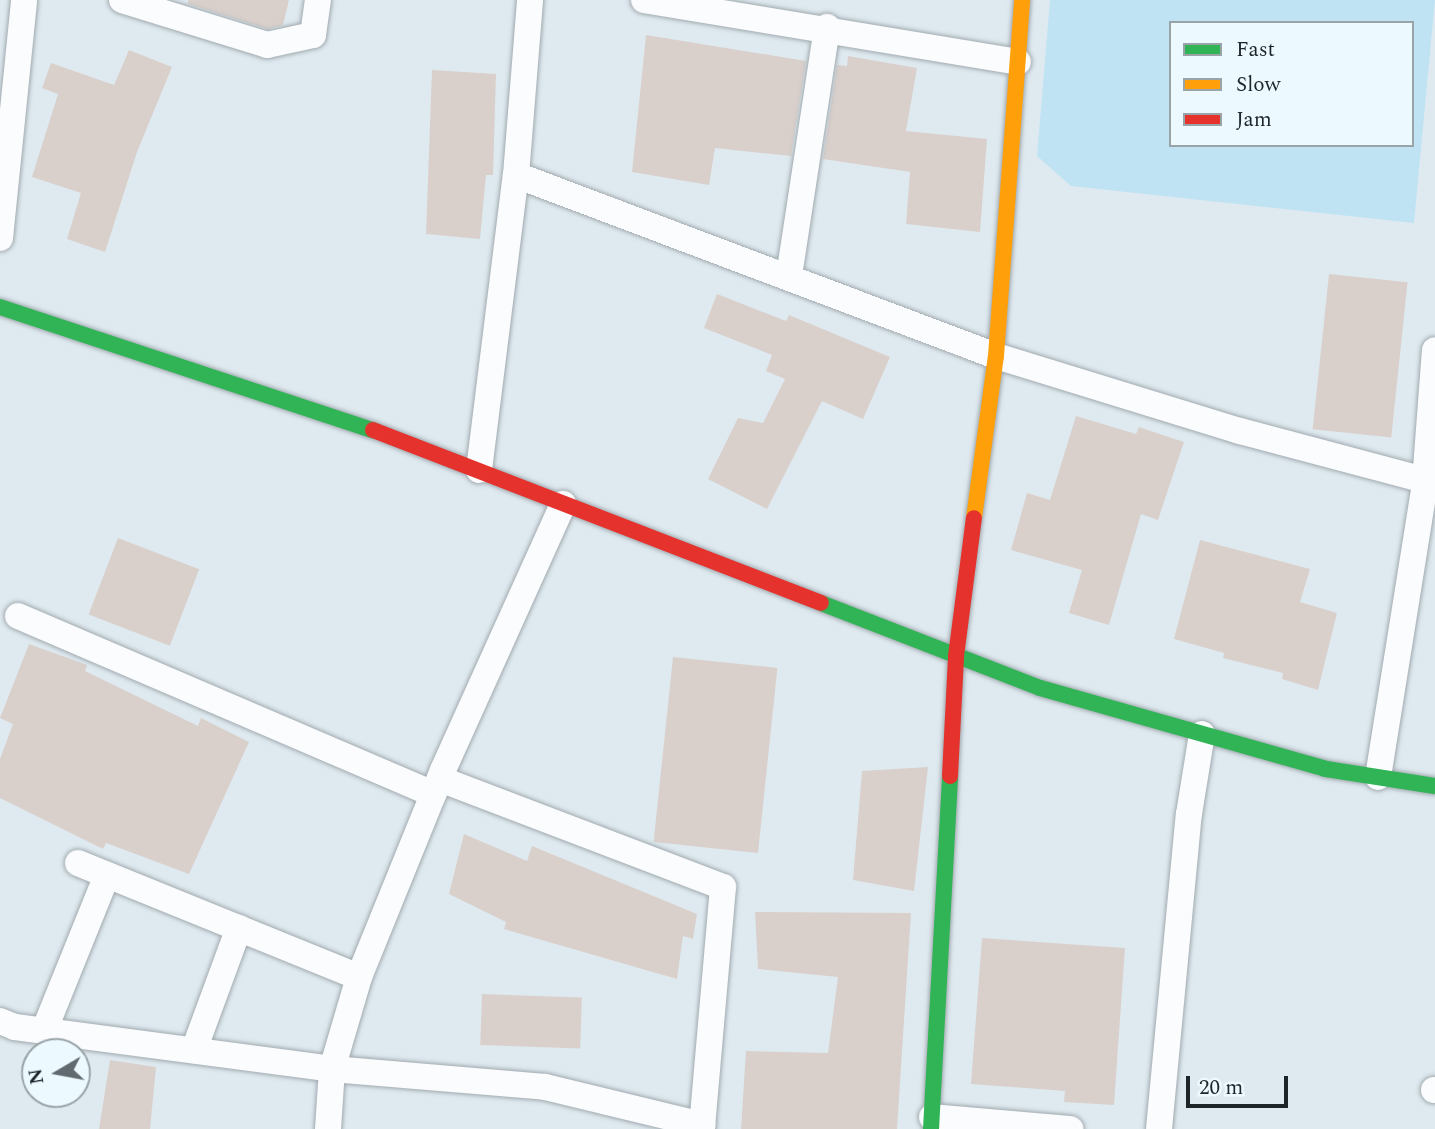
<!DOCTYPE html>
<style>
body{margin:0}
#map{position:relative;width:1435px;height:1129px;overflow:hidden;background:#dfeaf0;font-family:Spectral,serif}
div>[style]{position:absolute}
.green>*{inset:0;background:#c0e3f4}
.building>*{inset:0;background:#d9d0cc;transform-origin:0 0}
.roads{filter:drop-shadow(0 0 2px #a1aaaf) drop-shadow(0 0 2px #a1aaaf)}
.street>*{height:26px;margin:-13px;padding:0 13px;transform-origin:13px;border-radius:13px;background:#fafcfd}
.fast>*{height:16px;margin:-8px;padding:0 8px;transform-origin:8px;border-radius:8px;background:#30b455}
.slow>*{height:16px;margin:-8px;padding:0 8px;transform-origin:8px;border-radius:8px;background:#ff9f0a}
.jam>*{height:16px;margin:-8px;padding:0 8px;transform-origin:8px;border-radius:8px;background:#e5322d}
span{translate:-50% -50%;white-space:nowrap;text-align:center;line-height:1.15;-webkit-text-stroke:5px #ecf9ff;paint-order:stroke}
.legend{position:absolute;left:1169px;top:21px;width:245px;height:126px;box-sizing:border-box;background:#ecf9ff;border:2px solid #99a4a9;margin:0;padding:9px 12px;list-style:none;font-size:21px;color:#1d2529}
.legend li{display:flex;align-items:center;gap:14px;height:35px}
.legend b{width:35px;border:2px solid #99a4a9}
.north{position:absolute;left:21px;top:1038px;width:70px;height:70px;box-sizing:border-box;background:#ecf9ff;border:2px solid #99a4a9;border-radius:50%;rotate:260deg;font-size:19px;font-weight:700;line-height:28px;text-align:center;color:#1d2529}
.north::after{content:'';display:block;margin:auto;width:24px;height:32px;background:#616a6f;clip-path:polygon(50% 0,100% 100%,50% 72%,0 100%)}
.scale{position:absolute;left:1186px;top:1076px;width:102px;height:32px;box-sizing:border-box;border:4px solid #1d2529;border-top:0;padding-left:9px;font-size:21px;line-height:24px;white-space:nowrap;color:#1d2529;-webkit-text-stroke:5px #ecf9ff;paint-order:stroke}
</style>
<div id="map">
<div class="green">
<i style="clip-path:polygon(evenodd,1050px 0,1435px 0,1414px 223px,1071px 186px,1037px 156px,1050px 0,1171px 23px,1412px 23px,1412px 145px,1171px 145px,1171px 23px)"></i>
</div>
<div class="building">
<i style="clip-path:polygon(188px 0,289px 0,283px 25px,268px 29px,188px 4px)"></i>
<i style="clip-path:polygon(646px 35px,806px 61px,791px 156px,715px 148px,709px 185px,632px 172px)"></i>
<i style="clip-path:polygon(129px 50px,172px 67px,137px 152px,105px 252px,67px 239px,81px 193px,32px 177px,58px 94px,42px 88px,51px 63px,114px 85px)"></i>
<i style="clip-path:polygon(848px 56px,917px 68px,906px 131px,987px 139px,980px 232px,906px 224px,910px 172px,823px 159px,837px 65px,847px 66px)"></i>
<i style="clip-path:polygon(432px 70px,496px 74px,493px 175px,486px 175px,480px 239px,426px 234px)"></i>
<i style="left:1329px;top:274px;width:79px;height:156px;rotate:6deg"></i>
<i style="clip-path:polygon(717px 294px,786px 321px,789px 315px,890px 357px,863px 419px,822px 401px,767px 509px,708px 479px,738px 418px,763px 423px,785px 379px,766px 371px,772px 355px,704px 328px)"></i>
<i style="clip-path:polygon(1076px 416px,1136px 434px,1139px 427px,1184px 442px,1158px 520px,1141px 514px,1109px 625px,1069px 613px,1082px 570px,1011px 550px,1027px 493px,1050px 500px)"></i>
<i style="left:118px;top:538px;width:87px;height:82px;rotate:21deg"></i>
<i style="clip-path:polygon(1200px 540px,1310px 569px,1300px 602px,1337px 613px,1318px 690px,1282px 679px,1283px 673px,1223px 658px,1224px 653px,1174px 639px)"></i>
<i style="clip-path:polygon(29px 644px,87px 665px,85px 671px,198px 726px,201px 718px,249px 742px,189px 874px,106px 843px,103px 849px,0 798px,0 759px,13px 724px,0 718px)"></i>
<i style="left:673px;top:657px;width:105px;height:186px;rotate:6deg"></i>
<i style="clip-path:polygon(928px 767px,914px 891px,853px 880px,862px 771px)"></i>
<i style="clip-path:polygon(464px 834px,527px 861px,532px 846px,697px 914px,693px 939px,683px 936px,677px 979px,504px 929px,506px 922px,449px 894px)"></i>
<i style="clip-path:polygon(755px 912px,911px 913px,897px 1129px,741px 1129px,746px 1051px,828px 1053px,838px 977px,758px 969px)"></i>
<i style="clip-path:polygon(982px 938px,1125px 948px,1114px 1105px,1064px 1102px,1065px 1091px,971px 1084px)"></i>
<i style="left:482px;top:994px;width:100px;height:51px;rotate:2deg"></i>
<i style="clip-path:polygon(110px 1060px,156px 1067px,150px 1129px,99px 1129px)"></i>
</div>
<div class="roads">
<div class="street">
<i style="left:122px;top:0;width:152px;rotate:17.2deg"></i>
<i style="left:267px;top:45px;width:47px;rotate:-12.3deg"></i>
<i style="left:313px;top:35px;width:35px;rotate:-82deg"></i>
<i style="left:644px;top:0;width:379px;rotate:9.4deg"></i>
<i style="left:516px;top:175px;width:513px;rotate:20.66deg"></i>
<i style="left:996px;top:356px;width:255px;rotate:17.1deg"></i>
<i style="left:1240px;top:431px;width:202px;rotate:14.9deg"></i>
<i style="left:0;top:238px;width:239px;rotate:-84.2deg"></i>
<i style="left:789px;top:276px;width:252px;rotate:-81.3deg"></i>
<i style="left:479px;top:470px;width:297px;rotate:-82.9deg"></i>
<i style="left:516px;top:175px;width:176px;rotate:-85.4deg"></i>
<i style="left:18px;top:616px;width:452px;rotate:23.2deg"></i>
<i style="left:1378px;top:777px;width:299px;rotate:-80.9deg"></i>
<i style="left:1425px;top:482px;width:132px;rotate:-85.7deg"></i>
<i style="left:440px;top:779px;width:303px;rotate:20.9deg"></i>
<i style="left:723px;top:887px;width:243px;rotate:95deg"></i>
<i style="left:78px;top:863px;width:303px;rotate:22.1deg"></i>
<i style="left:0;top:1021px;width:16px;rotate:22deg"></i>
<i style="left:15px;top:1027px;width:320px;rotate:7.5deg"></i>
<i style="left:332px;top:1069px;width:214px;rotate:4.8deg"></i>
<i style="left:545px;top:1087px;width:162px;rotate:13.6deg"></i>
<i style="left:44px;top:1031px;width:168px;rotate:-68deg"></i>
<i style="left:194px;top:1050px;width:130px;rotate:-69.8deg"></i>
<i style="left:1434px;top:1090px;width:1px"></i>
<i style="left:932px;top:1117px;width:139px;rotate:5deg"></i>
<i style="left:328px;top:1129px;width:60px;rotate:-86.2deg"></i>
<i style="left:332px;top:1069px;width:96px;rotate:-73.6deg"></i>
<i style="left:359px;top:977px;width:223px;rotate:-67.9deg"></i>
<i style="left:443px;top:770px;width:292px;rotate:-65.7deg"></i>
<i style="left:1159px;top:1129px;width:316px;rotate:-84.6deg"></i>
<i style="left:1189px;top:814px;width:81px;rotate:-80.8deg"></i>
</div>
<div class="fast">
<i style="left:0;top:307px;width:393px;rotate:18.3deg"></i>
<i style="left:821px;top:603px;width:235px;rotate:21.2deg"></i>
<i style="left:1040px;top:688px;width:297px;rotate:15.8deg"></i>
<i style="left:1326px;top:769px;width:110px;rotate:8.9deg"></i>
<i style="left:931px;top:1129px;width:354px;rotate:-86.9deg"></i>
</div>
<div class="slow">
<i style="left:974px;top:518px;width:163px;rotate:-82.3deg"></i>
<i style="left:996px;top:356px;width:357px;rotate:-85.8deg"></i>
</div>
<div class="jam">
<i style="left:373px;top:430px;width:480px;rotate:21.1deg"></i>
<i style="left:950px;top:776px;width:120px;rotate:-87.1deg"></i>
<i style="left:956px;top:656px;width:139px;rotate:-82.6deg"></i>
</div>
</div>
<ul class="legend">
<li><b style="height:9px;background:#30b455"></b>Fast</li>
<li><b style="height:9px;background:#ff9f0a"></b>Slow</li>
<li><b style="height:9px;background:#e5322d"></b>Jam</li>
</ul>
<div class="north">N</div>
<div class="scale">20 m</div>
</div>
